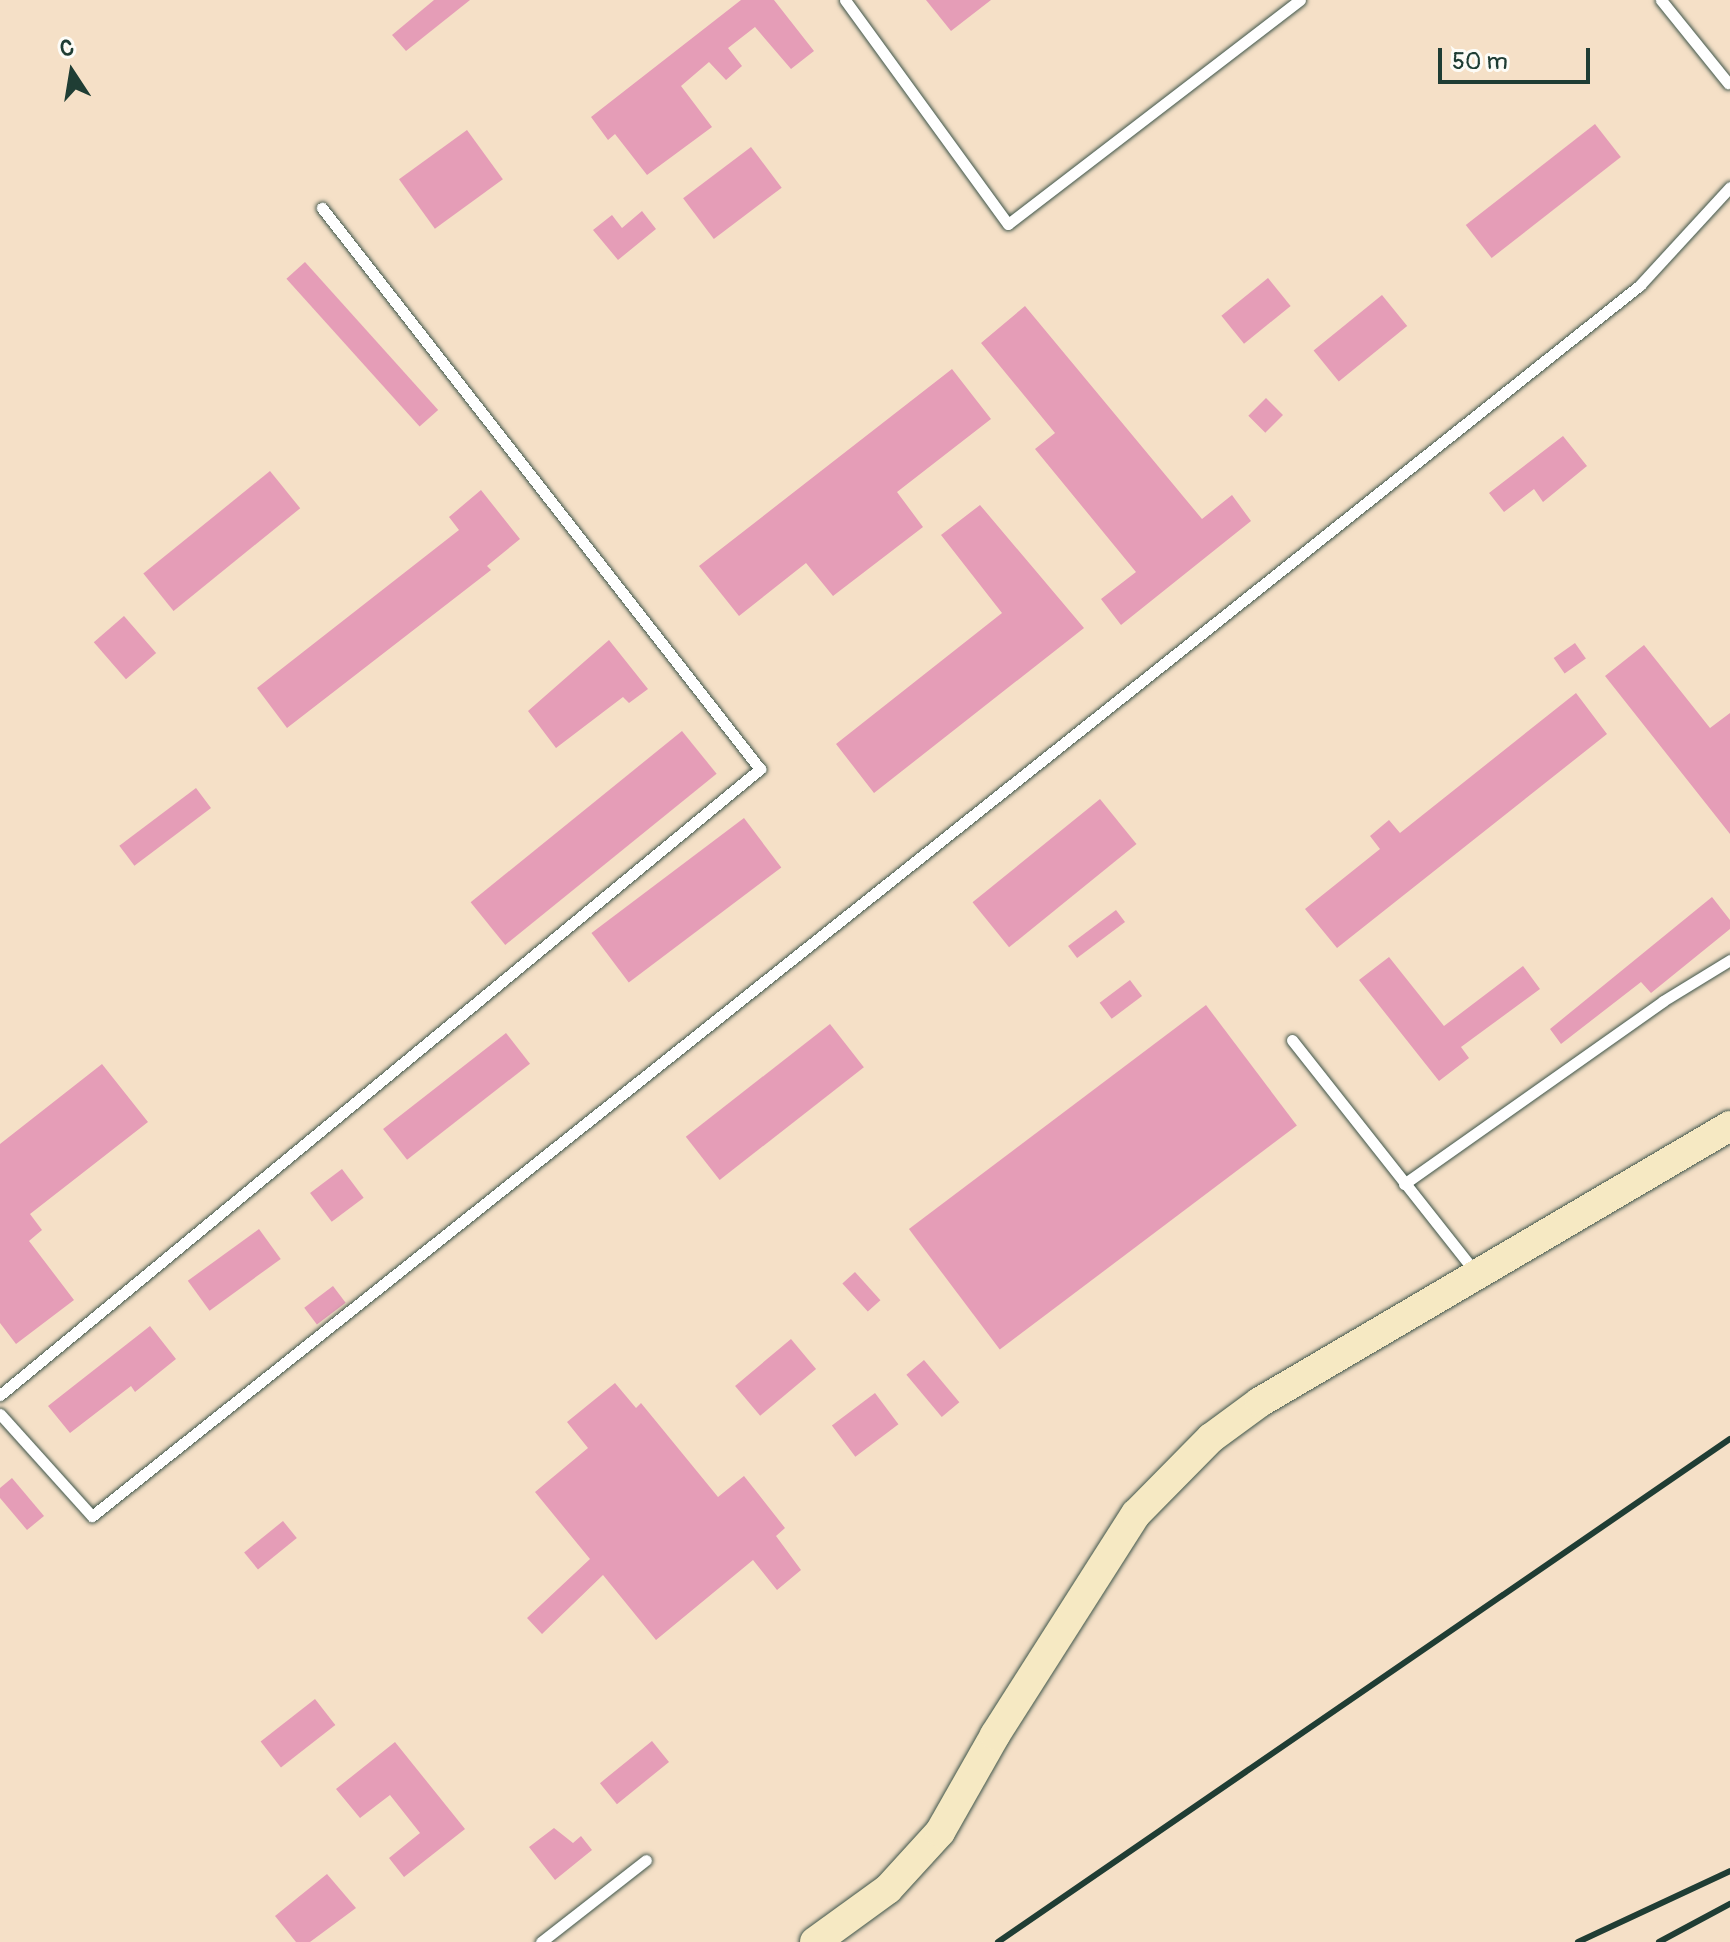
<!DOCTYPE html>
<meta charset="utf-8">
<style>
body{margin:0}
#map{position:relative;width:1730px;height:1942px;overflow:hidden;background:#f5e0c7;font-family:Pangolin,sans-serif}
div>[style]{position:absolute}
.building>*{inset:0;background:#e59db7;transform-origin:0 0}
.roads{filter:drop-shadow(0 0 2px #3f554a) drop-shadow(0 0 2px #3f554a)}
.lane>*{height:11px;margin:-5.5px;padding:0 5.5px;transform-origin:5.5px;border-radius:5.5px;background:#fff}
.secondary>*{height:30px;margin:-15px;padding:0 15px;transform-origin:15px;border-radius:15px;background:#f6e9c3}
.rail>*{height:6px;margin:-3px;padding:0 3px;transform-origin:3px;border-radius:3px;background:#1f3d34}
span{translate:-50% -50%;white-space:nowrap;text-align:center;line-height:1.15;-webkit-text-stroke:6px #fdfcf7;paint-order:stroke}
.north{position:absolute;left:32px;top:32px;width:80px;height:80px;-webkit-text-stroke:6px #fdfcf7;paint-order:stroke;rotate:348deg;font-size:22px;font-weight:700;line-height:32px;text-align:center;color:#1f3d34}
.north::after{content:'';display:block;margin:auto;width:28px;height:36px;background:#1f3d34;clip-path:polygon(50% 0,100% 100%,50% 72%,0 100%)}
.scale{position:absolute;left:1438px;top:48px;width:152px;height:36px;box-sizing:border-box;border:4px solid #1f3d34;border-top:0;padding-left:10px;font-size:24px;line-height:28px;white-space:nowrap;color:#1f3d34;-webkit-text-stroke:6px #fdfcf7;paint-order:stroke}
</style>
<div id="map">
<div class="building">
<i style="clip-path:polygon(434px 0,470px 0,406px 51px,392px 35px)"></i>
<i style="clip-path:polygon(741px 0,774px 0,814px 51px,791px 69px,755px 27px,728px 48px,742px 66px,726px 80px,709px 62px,681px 86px,712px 127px,647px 175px,615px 134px,608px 140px,591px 117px)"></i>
<i style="clip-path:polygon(926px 0,991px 0,951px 31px)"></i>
<i style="left:1595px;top:124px;width:42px;height:164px;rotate:52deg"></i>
<i style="left:467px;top:130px;width:61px;height:84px;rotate:54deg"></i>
<i style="left:751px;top:147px;width:51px;height:85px;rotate:53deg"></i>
<i style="clip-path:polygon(642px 211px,656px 229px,618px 260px,593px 230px,612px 215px,622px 228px)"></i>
<i style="left:305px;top:262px;width:199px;height:25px;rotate:48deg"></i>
<i style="left:1268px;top:278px;width:36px;height:60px;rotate:51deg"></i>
<i style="left:1382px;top:295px;width:40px;height:88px;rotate:51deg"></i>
<i style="clip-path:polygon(1025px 306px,1202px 519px,1232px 495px,1251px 521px,1121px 625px,1101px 599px,1136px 572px,1035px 449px,1055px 433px,981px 343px)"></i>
<i style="clip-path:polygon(952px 369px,991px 419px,897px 492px,923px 527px,833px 596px,806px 563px,739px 616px,699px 566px)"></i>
<i style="left:1266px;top:398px;width:24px;height:25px;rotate:45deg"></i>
<i style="clip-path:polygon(1563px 436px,1587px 466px,1543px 502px,1534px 489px,1504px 512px,1489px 493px)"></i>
<i style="left:270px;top:471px;width:48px;height:163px;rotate:51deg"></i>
<i style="clip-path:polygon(481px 490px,520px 539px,487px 566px,491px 570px,287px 728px,257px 688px,459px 530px,449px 517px)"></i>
<i style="clip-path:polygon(980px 505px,1084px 628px,874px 793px,836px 744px,1002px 613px,941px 535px)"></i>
<i style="left:124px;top:616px;width:49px;height:40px;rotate:49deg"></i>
<i style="clip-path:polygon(609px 640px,648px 689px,629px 703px,623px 697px,556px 748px,528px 711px)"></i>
<i style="left:1575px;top:643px;width:19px;height:26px;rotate:55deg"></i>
<i style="clip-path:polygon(1644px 645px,1710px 728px,1730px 713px,1730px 834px,1605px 676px)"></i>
<i style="clip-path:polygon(1576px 693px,1607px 734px,1337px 948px,1305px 909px,1380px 849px,1370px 836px,1389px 820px,1400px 833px)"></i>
<i style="left:682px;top:731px;width:55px;height:272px;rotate:51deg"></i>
<i style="left:196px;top:788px;width:25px;height:96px;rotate:53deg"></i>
<i style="left:1100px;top:799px;width:58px;height:164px;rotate:51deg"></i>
<i style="left:744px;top:818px;width:62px;height:191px;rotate:53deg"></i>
<i style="clip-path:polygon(1712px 897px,1730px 920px,1730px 929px,1651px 993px,1641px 982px,1561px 1044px,1550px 1029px)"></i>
<i style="left:1116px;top:910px;width:15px;height:60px;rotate:53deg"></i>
<i style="clip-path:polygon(1389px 957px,1444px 1026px,1523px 966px,1540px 989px,1461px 1047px,1469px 1058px,1439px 1081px,1359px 980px)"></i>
<i style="left:1130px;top:980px;width:20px;height:38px;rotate:53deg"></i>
<i style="left:1206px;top:1005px;width:151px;height:372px;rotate:53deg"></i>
<i style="left:830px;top:1024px;width:55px;height:183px;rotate:52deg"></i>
<i style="left:506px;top:1033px;width:39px;height:156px;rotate:52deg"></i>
<i style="clip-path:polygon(102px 1064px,148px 1122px,30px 1214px,42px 1230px,29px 1241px,74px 1300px,16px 1344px,0 1323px,0 1144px)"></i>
<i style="left:342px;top:1169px;width:36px;height:40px;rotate:53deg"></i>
<i style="left:259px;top:1229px;width:37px;height:88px;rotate:54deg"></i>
<i style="left:855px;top:1272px;width:38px;height:17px;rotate:48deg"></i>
<i style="left:333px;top:1286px;width:21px;height:36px;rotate:53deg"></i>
<i style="clip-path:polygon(150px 1326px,176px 1359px,135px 1392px,131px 1386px,70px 1433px,48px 1406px)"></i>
<i style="left:791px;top:1339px;width:39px;height:73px;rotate:50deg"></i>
<i style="left:924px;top:1360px;width:55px;height:23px;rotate:50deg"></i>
<i style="clip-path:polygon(615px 1383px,636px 1408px,641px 1403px,718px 1497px,744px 1476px,785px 1528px,776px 1536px,801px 1570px,777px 1590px,753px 1560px,656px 1640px,603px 1575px,542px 1634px,527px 1618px,590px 1559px,535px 1492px,588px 1448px,567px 1422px)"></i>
<i style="left:875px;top:1393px;width:39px;height:54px;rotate:53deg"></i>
<i style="clip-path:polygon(12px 1478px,44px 1516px,27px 1530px,0 1498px,0 1488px)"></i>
<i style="left:283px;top:1521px;width:22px;height:50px;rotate:51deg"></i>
<i style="left:315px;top:1699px;width:33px;height:69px;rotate:52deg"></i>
<i style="left:652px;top:1741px;width:27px;height:67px;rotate:51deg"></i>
<i style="clip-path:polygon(395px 1742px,465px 1829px,404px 1877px,389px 1858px,420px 1833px,390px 1795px,360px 1818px,336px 1789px)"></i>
<i style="clip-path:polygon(554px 1828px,573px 1843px,581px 1836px,592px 1850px,555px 1880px,529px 1847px)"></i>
<i style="clip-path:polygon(327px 1874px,356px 1908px,310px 1942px,296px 1942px,275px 1916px)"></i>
</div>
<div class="roads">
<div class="lane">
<i style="left:845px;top:0;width:277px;rotate:54deg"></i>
<i style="left:1008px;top:224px;width:368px;rotate:-37.5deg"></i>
<i style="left:1661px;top:0;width:107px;rotate:51.1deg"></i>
<i style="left:1292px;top:1040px;width:297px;rotate:51.7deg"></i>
<i style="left:1404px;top:1184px;width:317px;rotate:-35.2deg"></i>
<i style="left:1663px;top:1001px;width:79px;rotate:-31.5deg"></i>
<i style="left:0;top:1395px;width:985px;rotate:-39.48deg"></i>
<i style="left:760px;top:769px;width:712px;rotate:-127.98deg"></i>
<i style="left:0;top:1414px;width:137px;rotate:48deg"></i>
<i style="left:92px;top:1516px;width:1978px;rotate:-38.49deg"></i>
<i style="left:1640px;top:285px;width:133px;rotate:-47.4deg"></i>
<i style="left:541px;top:1942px;width:133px;rotate:-38deg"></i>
</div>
<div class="secondary">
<i style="left:815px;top:1942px;width:90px;rotate:-36deg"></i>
<i style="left:888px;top:1889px;width:77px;rotate:-47.6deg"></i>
<i style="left:940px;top:1832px;width:112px;rotate:-60.4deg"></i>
<i style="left:995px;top:1735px;width:262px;rotate:-57.5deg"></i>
<i style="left:1136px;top:1514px;width:107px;rotate:-45.4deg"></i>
<i style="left:1211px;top:1438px;width:61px;rotate:-36.3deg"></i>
<i style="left:1260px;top:1402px;width:545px;rotate:-30.42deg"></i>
</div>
</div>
<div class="rail">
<i style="left:998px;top:1942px;width:888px;rotate:-34.5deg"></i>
<i style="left:1578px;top:1942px;width:168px;rotate:-25deg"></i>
<i style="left:1659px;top:1942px;width:81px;rotate:-28.2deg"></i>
</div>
<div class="north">С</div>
<div class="scale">50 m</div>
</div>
